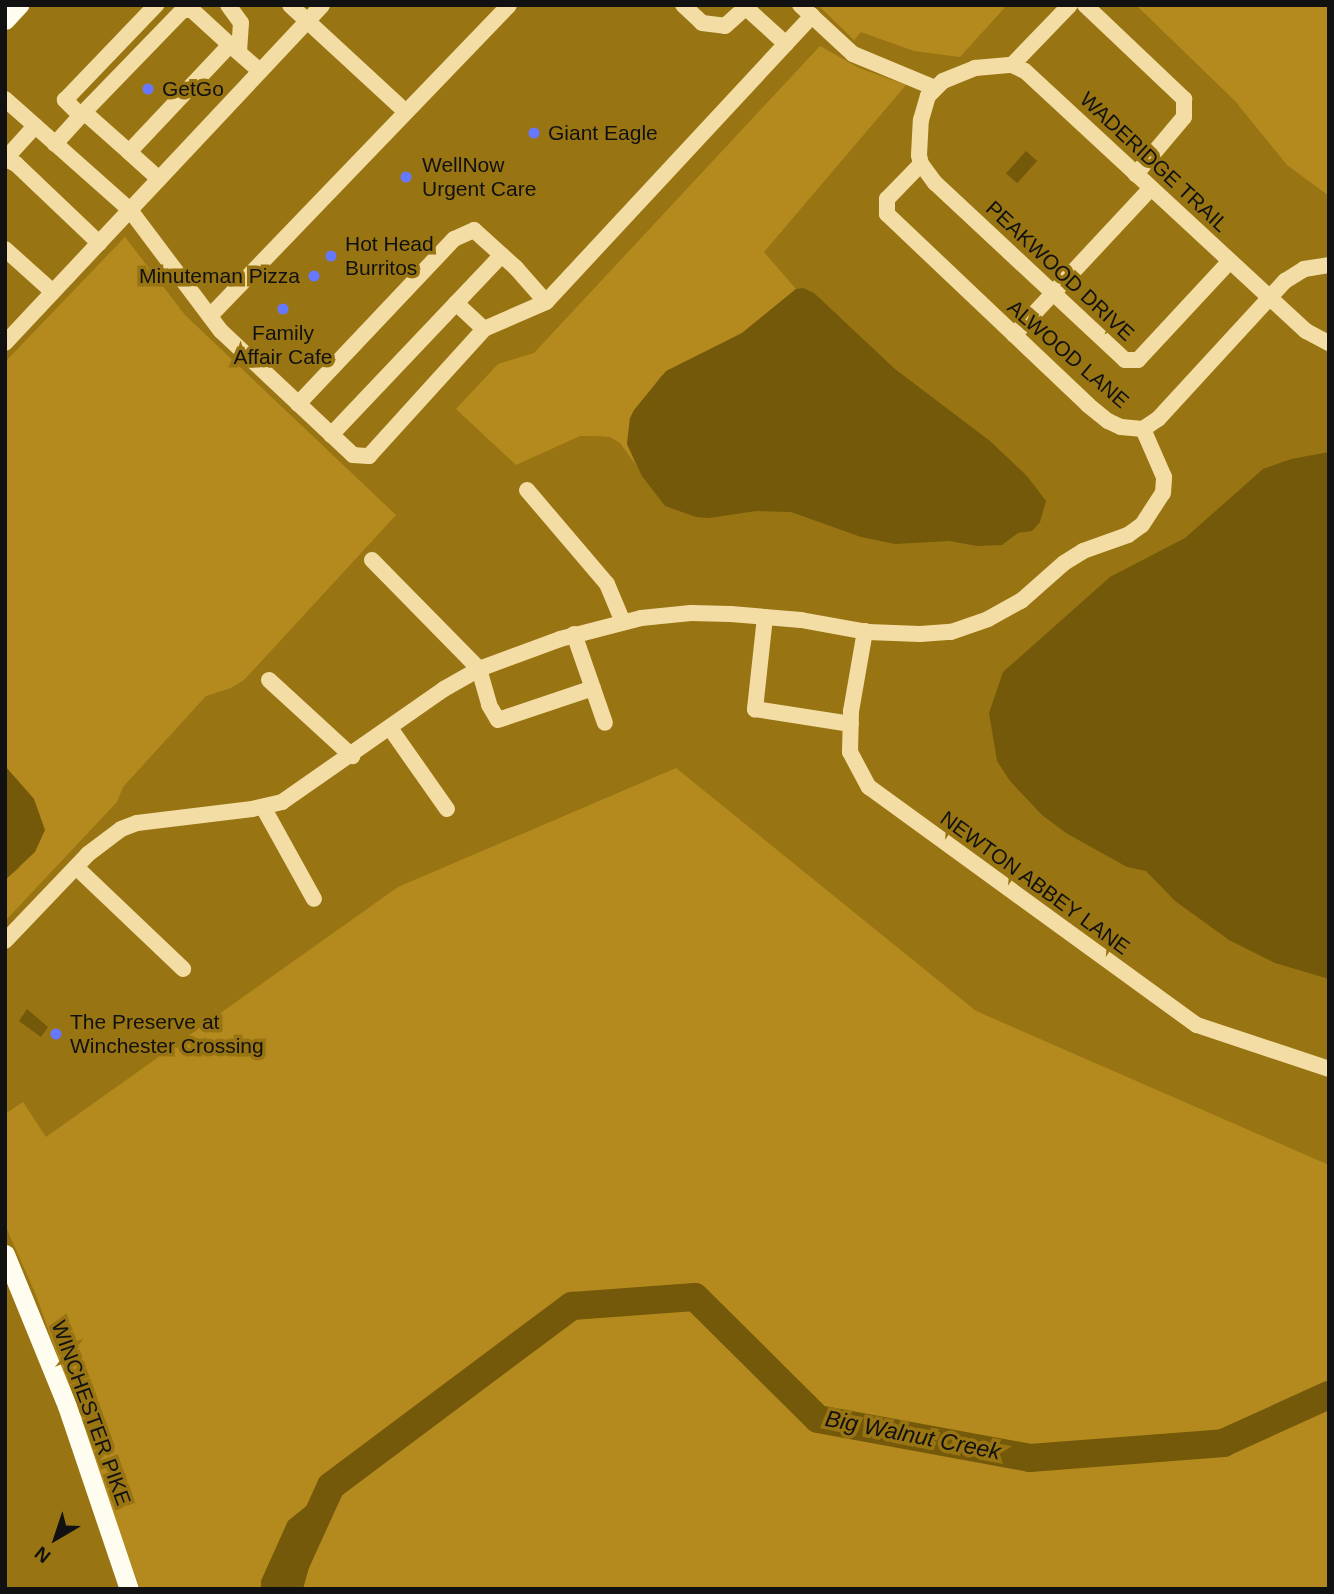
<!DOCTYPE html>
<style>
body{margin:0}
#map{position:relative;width:1334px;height:1594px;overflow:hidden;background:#987512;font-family:Arial,sans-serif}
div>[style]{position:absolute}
.green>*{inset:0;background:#b48a1e}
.water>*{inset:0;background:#74590b;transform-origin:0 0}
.river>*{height:28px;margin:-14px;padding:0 14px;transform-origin:14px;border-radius:14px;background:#74590b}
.minor>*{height:16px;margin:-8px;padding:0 8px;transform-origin:8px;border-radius:8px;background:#f3dda4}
.major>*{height:19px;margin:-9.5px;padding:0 9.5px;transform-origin:9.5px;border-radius:9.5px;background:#fffcf0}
.dots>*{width:19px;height:19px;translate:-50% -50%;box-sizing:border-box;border:4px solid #987512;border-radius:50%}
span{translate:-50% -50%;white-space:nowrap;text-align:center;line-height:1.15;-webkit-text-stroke:7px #987512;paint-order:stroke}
.poi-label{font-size:21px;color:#111}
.left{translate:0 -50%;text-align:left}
.right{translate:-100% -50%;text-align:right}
.street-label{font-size:21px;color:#111}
.water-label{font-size:23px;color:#111;font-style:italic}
.frame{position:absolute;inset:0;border:7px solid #111;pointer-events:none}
.north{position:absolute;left:21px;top:1503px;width:70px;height:70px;-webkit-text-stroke:5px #987512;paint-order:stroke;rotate:219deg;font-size:19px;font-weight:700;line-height:28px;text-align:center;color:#111}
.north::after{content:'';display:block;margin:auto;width:24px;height:32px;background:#111;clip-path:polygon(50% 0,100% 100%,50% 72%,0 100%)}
</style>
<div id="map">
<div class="green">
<i style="clip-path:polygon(818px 5px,1007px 5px,960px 57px,914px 51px,861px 32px,854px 40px)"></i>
<i style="clip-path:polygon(1136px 5px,1329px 5px,1329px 196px,1287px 165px,1235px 101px)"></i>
<i style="clip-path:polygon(820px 46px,859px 68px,906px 85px,764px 252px,796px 289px,742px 333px,661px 376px,630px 418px,627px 444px,636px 465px,620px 443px,610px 437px,598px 436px,580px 436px,516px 465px,456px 409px,498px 364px,534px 353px)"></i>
<i style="clip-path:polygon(125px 237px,185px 315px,396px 515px,244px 680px,231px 688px,206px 696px,123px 787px,117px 802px,5px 921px,5px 880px,18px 869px,44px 830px,34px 799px,5px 766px,5px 362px)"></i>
<i style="clip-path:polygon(676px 768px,976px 1011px,1329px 1165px,1329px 1589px,303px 1589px,330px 1487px,288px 1521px,261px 1581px,261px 1589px,140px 1589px,36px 1295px,5px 1225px,5px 1114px,23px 1102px,46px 1137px,398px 887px)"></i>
</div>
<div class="water">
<i style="left:1026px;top:151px;width:15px;height:30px;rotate:42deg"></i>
<i style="clip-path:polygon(803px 288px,814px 293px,895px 369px,990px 441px,1027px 476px,1046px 501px,1040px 522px,1032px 531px,1018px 533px,1002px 545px,977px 546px,949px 541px,895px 544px,861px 537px,791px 512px,756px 511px,709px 518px,696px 517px,665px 506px,642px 476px,627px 444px,630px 418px,634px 410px,666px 371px,742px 333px,796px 289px)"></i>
<i style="clip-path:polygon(1329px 452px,1329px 979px,1275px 963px,1229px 940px,1175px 901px,1146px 871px,1127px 867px,1066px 833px,1042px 815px,1010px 781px,997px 761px,989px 713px,1003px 672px,1110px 577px,1185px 538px,1263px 469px,1291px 459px)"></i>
<i style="clip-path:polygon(5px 766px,34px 799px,45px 830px,35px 852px,5px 880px)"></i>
<i style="clip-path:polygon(27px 1009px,48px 1027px,41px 1037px,19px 1021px)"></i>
<i style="clip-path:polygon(331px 1486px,303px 1589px,261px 1589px,261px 1581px,288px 1521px)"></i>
</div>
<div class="river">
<i style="left:284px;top:1589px;width:113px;rotate:-65.5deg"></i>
<i style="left:331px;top:1486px;width:301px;rotate:-36.8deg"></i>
<i style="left:572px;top:1306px;width:123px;rotate:-4.2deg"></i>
<i style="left:695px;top:1297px;width:173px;rotate:44.8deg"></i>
<i style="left:818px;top:1419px;width:216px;rotate:10.4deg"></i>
<i style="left:1030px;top:1458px;width:194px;rotate:-4.4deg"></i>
<i style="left:1223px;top:1443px;width:116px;rotate:-24.4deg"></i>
</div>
<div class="minor">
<i style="left:228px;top:5px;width:22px;rotate:54deg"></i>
<i style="left:241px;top:23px;width:29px;rotate:94deg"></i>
<i style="left:290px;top:5px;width:156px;rotate:42.7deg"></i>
<i style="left:683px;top:5px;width:26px;rotate:43deg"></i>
<i style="left:702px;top:23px;width:23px;rotate:7deg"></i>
<i style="left:725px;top:26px;width:27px;rotate:-42deg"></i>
<i style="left:743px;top:5px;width:58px;rotate:42.2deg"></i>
<i style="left:800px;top:5px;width:72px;rotate:42.8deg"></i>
<i style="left:853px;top:54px;width:89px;rotate:22.5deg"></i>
<i style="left:1085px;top:5px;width:137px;rotate:43.5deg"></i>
<i style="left:1184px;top:99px;width:18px;rotate:90deg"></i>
<i style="left:1184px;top:117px;width:75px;rotate:130.1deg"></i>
<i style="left:1012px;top:65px;width:83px;rotate:-46deg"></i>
<i style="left:5px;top:99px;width:167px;rotate:41.6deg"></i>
<i style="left:130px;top:210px;width:151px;rotate:53.1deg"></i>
<i style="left:221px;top:331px;width:181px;rotate:43.2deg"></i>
<i style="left:353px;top:455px;width:16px;rotate:4deg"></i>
<i style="left:369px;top:456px;width:171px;rotate:-47.8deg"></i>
<i style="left:484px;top:329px;width:68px;rotate:-23.5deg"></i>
<i style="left:546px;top:302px;width:391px;rotate:-47.1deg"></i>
<i style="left:84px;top:112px;width:142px;rotate:-45.9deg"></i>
<i style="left:183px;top:10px;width:9px"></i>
<i style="left:192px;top:10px;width:52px;rotate:42.6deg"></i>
<i style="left:81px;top:116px;width:23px;rotate:-135deg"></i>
<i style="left:65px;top:100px;width:132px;rotate:-46.2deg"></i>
<i style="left:55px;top:144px;width:43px;rotate:-47.8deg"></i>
<i style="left:84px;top:112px;width:60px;rotate:41.6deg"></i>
<i style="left:7px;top:157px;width:42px;rotate:-47.9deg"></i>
<i style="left:5px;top:159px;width:12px;rotate:24deg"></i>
<i style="left:16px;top:164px;width:115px;rotate:43.6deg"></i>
<i style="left:921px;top:164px;width:49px;rotate:134.2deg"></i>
<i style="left:887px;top:199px;width:15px;rotate:90deg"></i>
<i style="left:887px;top:214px;width:277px;rotate:43.5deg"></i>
<i style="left:1088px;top:405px;width:26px;rotate:39deg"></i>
<i style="left:1108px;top:421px;width:14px;rotate:25deg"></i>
<i style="left:1121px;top:427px;width:22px;rotate:5deg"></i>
<i style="left:1143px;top:429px;width:18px;rotate:-34deg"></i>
<i style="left:1158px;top:419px;width:188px;rotate:-47.4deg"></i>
<i style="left:1285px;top:281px;width:22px;rotate:-32deg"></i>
<i style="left:1304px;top:269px;width:25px;rotate:-9deg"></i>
<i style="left:159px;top:179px;width:40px;rotate:-138deg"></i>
<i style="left:129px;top:152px;width:147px;rotate:-46.7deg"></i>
<i style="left:230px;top:45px;width:40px;rotate:41deg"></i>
<i style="left:5px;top:249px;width:64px;rotate:41.9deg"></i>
<i style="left:1230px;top:261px;width:135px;rotate:132.9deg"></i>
<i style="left:1138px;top:360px;width:13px;rotate:180deg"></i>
<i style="left:1125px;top:360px;width:260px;rotate:-137deg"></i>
<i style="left:935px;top:183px;width:24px;rotate:-126deg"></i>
<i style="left:921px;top:164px;width:9px;rotate:-103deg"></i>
<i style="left:919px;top:155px;width:35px;rotate:-87deg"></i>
<i style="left:921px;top:120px;width:25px;rotate:-74deg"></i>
<i style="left:928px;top:96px;width:21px;rotate:-45deg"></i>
<i style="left:943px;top:81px;width:35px;rotate:-22deg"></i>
<i style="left:975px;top:68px;width:37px;rotate:-5deg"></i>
<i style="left:1012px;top:65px;width:14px;rotate:25deg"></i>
<i style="left:1025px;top:71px;width:383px;rotate:42.8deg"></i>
<i style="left:1306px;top:331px;width:26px;rotate:28deg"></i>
<i style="left:456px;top:303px;width:38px;rotate:43deg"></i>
<i style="left:210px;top:316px;width:431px;rotate:-46.1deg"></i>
<i style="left:1014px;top:335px;width:201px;rotate:-47deg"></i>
<i style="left:5px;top:343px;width:463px;rotate:-46.8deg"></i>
<i style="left:298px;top:404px;width:227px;rotate:-46.6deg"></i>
<i style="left:454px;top:239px;width:22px;rotate:-24deg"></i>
<i style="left:474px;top:230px;width:57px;rotate:42.1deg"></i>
<i style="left:516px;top:268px;width:45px;rotate:48.6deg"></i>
<i style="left:331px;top:435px;width:248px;rotate:-46.5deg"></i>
<i style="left:527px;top:490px;width:123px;rotate:49.6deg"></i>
<i style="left:607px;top:584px;width:41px;rotate:67.2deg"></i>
<i style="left:372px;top:560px;width:153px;rotate:45.5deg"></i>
<i style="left:479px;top:669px;width:37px;rotate:74deg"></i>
<i style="left:489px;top:705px;width:17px;rotate:59deg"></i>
<i style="left:498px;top:720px;width:100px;rotate:-18.6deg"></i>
<i style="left:765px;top:617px;width:93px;rotate:96.2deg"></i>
<i style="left:755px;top:709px;width:97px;rotate:8.9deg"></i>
<i style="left:865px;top:631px;width:81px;rotate:99.9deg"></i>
<i style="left:851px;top:711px;width:41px;rotate:91.4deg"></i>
<i style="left:850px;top:752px;width:40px;rotate:62deg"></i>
<i style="left:869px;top:787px;width:405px;rotate:36deg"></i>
<i style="left:1197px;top:1025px;width:139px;rotate:18.4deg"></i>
<i style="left:574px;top:634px;width:94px;rotate:70.8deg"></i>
<i style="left:269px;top:680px;width:113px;rotate:42.5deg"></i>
<i style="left:390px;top:728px;width:99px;rotate:54.9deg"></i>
<i style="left:263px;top:807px;width:105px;rotate:61deg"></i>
<i style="left:76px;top:867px;width:148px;rotate:43.6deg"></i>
<i style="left:5px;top:941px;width:120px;rotate:-46.3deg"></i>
<i style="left:88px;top:854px;width:41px;rotate:-37.1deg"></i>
<i style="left:121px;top:829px;width:17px;rotate:-21deg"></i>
<i style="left:137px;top:823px;width:116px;rotate:-6.9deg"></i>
<i style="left:252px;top:809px;width:31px;rotate:-13deg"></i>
<i style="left:282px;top:802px;width:198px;rotate:-34.9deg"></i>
<i style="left:444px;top:689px;width:40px;rotate:-29.7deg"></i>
<i style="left:479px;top:669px;width:86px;rotate:-20.3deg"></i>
<i style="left:560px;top:639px;width:84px;rotate:-14.5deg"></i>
<i style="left:641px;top:618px;width:50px;rotate:-5.7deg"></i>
<i style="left:691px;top:613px;width:40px;rotate:1.4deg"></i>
<i style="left:731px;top:614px;width:70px;rotate:4.9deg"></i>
<i style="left:801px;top:620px;width:68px;rotate:10.2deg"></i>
<i style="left:868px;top:632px;width:52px;rotate:2.2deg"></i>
<i style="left:920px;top:634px;width:31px;rotate:-4deg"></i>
<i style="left:951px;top:632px;width:39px;rotate:-19deg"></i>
<i style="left:988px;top:619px;width:38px;rotate:-29deg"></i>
<i style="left:1021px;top:601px;width:57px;rotate:-41.5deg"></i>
<i style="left:1064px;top:563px;width:22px;rotate:-32deg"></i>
<i style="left:1083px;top:551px;width:48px;rotate:-19.6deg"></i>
<i style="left:1128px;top:535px;width:17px;rotate:-36deg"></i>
<i style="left:1142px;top:525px;width:38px;rotate:-57deg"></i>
<i style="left:1163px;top:493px;width:16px;rotate:-86deg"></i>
<i style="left:1164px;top:477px;width:52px;rotate:-113.6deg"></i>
</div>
<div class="major">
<i style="left:5px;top:20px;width:21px;rotate:-47deg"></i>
<i style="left:5px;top:1254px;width:164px;rotate:67.8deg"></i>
<i style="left:67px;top:1406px;width:193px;rotate:71.3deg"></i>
</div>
<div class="dots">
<i style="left:148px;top:89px;background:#6678ff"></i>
<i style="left:534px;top:133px;background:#6678ff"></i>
<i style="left:406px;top:177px;background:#6678ff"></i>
<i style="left:331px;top:256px;background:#6678ff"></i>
<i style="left:314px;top:276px;background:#6678ff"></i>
<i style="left:283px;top:309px;background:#6678ff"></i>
<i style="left:56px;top:1034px;background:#6678ff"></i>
</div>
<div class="poi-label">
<span class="left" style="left:162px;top:89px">GetGo</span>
<span class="left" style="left:548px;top:133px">Giant Eagle</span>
<span class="left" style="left:422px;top:177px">WellNow<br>Urgent Care</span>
<span class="left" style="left:345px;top:256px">Hot Head<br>Burritos</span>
<span class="right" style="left:300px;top:276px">Minuteman Pizza</span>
<span style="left:283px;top:345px">Family<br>Affair Cafe</span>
<span class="left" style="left:70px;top:1034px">The Preserve at<br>Winchester Crossing</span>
</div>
<div class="street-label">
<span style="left:1154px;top:162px;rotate:43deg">WADERIDGE TRAIL</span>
<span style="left:1060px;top:271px;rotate:43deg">PEAKWOOD DRIVE</span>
<span style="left:1068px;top:354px;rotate:41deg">ALWOOD LANE</span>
<span style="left:1035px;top:883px;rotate:36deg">NEWTON ABBEY LANE</span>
<span style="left:91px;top:1413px;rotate:70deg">WINCHESTER PIKE</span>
</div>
<div class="water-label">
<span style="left:913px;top:1435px;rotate:11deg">Big Walnut Creek</span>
</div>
<div class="frame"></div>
<div class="north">N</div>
</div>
